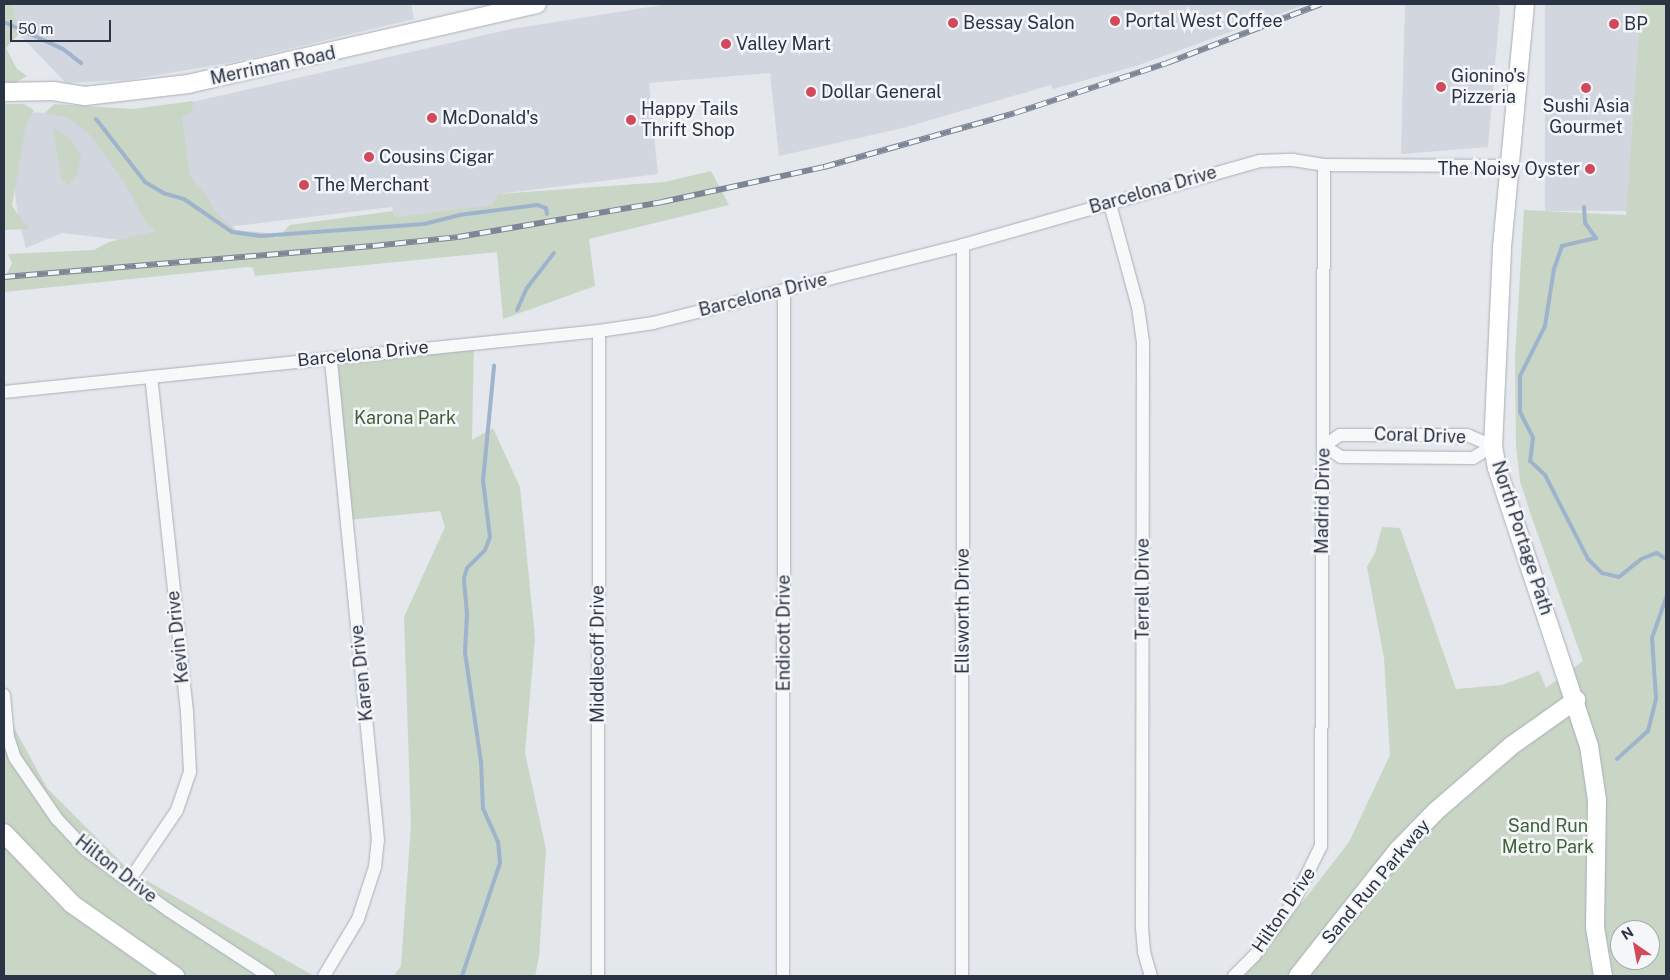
<!DOCTYPE html>
<style>
body{margin:0}
#map{position:relative;width:1670px;height:980px;overflow:hidden;background:#e4e7ec;font-family:"Public Sans",sans-serif}
div>[style]{position:absolute}
.built>*{inset:0;background:#d2d6de;transform-origin:0 0}
.green>*{inset:0;background:#c9d6c5}
.stream>*{height:4px;margin:-2px;padding:0 2px;transform-origin:2px;border-radius:2px;background:#9fb4cc}
.roads{filter:drop-shadow(0 0 1px #a9aeb7) drop-shadow(0 0 1px #a9aeb7)}
.street>*{height:12px;margin:-6px;padding:0 6px;transform-origin:6px;border-radius:6px;background:#f7f8fa}
.secondary>*{height:18px;margin:-9px;padding:0 9px;transform-origin:9px;border-radius:9px;background:#fff}
.rail>*{height:5.5px;margin-top:-2.75px;transform-origin:0;background:repeating-linear-gradient(90deg,#f4f6f9 0 11px,#7d8696 0 22px);box-sizing:border-box;border-block:1px solid #7d8696}
.dots>*{width:14px;height:14px;translate:-50% -50%;box-sizing:border-box;border:2px solid #f4f6f9;border-radius:50%}
span{translate:-50% -50%;white-space:nowrap;text-align:center;line-height:1.15;-webkit-text-stroke:5px #f4f6f9;paint-order:stroke}
.poi-label{font-size:18px;color:#2b3445}
.left{translate:0 -50%;text-align:left}
.right{translate:-100% -50%;text-align:right}
.street-label{font-size:18px;color:#2b3445}
.park-label{font-size:18px;color:#3f6138}
.frame{position:absolute;inset:0;border:5px solid #2b3445;pointer-events:none}
.north{position:absolute;left:1610px;top:920px;width:50px;height:50px;box-sizing:border-box;background:#f4f6f9;border:1px solid #a4a8b1;border-radius:50%;rotate:327deg;font-size:14px;font-weight:700;line-height:20px;text-align:center;color:#2b3445}
.north::after{content:'';display:block;margin:auto;width:18px;height:22px;background:#d1495b;clip-path:polygon(50% 0,100% 100%,50% 72%,0 100%)}
.scale{position:absolute;left:10px;top:20px;width:101px;height:22px;box-sizing:border-box;border:2px solid #2b3445;border-top:0;padding-left:6px;font-size:15px;line-height:18px;white-space:nowrap;color:#2b3445;-webkit-text-stroke:4px #f4f6f9;paint-order:stroke}
</style>
<div id="map">
<div class="built">
<i style="clip-path:polygon(13px 4px,411px 4px,414px 19px,234px 62px,128px 80px,66px 83px,19px 34px,11px 10px)"></i>
<i style="clip-path:polygon(669px 4px,1307px 4px,1136px 66px,1053px 89px,1051px 85px,903px 128px,779px 156px,770px 73px,649px 83px,658px 174px,499px 194px,493px 205px,394px 217px,392px 207px,122px 240px,62px 233px,26px 248px,19px 223px,4px 112px,122px 114px,184px 104px,511px 29px)"></i>
<i style="clip-path:polygon(1405px 4px,1498px 4px,1500px 8px,1488px 147px,1401px 154px)"></i>
<i style="left:1545px;top:4px;width:96px;height:207px"></i>
</div>
<div class="green">
<i style="clip-path:polygon(4px 4px,12px 4px,19px 34px,6px 48px,17px 69px,27px 76px,15px 83px,4px 82px)"></i>
<i style="clip-path:polygon(evenodd,1641px 4px,1666px 4px,1666px 976px,1240px 976px,1277px 935px,1349px 842px,1390px 755px,1384px 658px,1367px 567px,1375px 553px,1382px 527px,1400px 528px,1456px 689px,1502px 685px,1539px 671px,1546px 688px,1583px 661px,1532px 518px,1520px 481px,1516px 446px,1515px 358px,1524px 210px,1626px 215px,1641px 4px,1620px 930px,1650px 930px,1650px 960px,1620px 960px,1620px 930px)"></i>
<i style="clip-path:polygon(193px 101px,192px 112px,182px 118px,190px 176px,208px 197px,214px 211px,236px 230px,268px 233px,277px 238px,290px 225px,393px 211px,394px 217px,492px 205px,498px 194px,665px 182px,711px 171px,729px 205px,589px 239px,595px 286px,503px 319px,497px 252px,255px 276px,253px 268px,248px 267px,4px 292px,4px 280px,12px 263px,8px 254px,94px 250px,109px 242px,156px 231px,145px 221px,125px 183px,90px 135px,69px 118px,45px 113px,54px 104px,133px 109px)"></i>
<i style="clip-path:polygon(4px 104px,24px 104px,34px 110px,26px 125px,12px 206px,29px 229px,4px 230px)"></i>
<i style="clip-path:polygon(53px 128px,70px 138px,81px 156px,77px 175px,68px 185px,62px 181px)"></i>
<i style="clip-path:polygon(474px 342px,472px 440px,493px 428px,520px 487px,535px 638px,525px 753px,546px 849px,539px 957px,535px 976px,394px 976px,401px 966px,411px 825px,404px 617px,445px 527px,440px 511px,347px 520px,331px 358px)"></i>
<i style="clip-path:polygon(4px 709px,47px 788px,130px 871px,314px 976px,4px 976px)"></i>
</div>
<div class="stream">
<i style="left:4px;top:22px;width:65px;rotate:24.6deg"></i>
<i style="left:63px;top:49px;width:23px;rotate:38deg"></i>
<i style="left:96px;top:119px;width:80px;rotate:52.1deg"></i>
<i style="left:145px;top:182px;width:21px;rotate:31deg"></i>
<i style="left:163px;top:193px;width:22px;rotate:16deg"></i>
<i style="left:184px;top:199px;width:58px;rotate:34.5deg"></i>
<i style="left:232px;top:232px;width:29px;rotate:8deg"></i>
<i style="left:261px;top:236px;width:163px;rotate:-4.2deg"></i>
<i style="left:424px;top:224px;width:36px;rotate:-14deg"></i>
<i style="left:459px;top:215px;width:79px;rotate:-7.3deg"></i>
<i style="left:537px;top:205px;width:9px;rotate:18deg"></i>
<i style="left:546px;top:208px;width:6px;rotate:81deg"></i>
<i style="left:1584px;top:207px;width:16px;rotate:86deg"></i>
<i style="left:1585px;top:223px;width:19px;rotate:54deg"></i>
<i style="left:1596px;top:238px;width:35px;rotate:167deg"></i>
<i style="left:1562px;top:246px;width:24px;rotate:109deg"></i>
<i style="left:1554px;top:269px;width:58px;rotate:99deg"></i>
<i style="left:1545px;top:326px;width:56px;rotate:116.6deg"></i>
<i style="left:1520px;top:376px;width:36px;rotate:90deg"></i>
<i style="left:1520px;top:412px;width:29px;rotate:63deg"></i>
<i style="left:1533px;top:438px;width:23px;rotate:97deg"></i>
<i style="left:1530px;top:461px;width:21px;rotate:43deg"></i>
<i style="left:1545px;top:475px;width:94px;rotate:62.9deg"></i>
<i style="left:1588px;top:559px;width:20px;rotate:45deg"></i>
<i style="left:1602px;top:573px;width:17px;rotate:13deg"></i>
<i style="left:1619px;top:577px;width:28px;rotate:-39deg"></i>
<i style="left:1641px;top:559px;width:17px;rotate:-21deg"></i>
<i style="left:1657px;top:553px;width:11px;rotate:34deg"></i>
<i style="left:517px;top:310px;width:24px;rotate:-66deg"></i>
<i style="left:527px;top:288px;width:44px;rotate:-52.4deg"></i>
<i style="left:1617px;top:759px;width:42px;rotate:-42.1deg"></i>
<i style="left:1648px;top:731px;width:34px;rotate:-76deg"></i>
<i style="left:1656px;top:698px;width:60px;rotate:-93.8deg"></i>
<i style="left:1652px;top:638px;width:42px;rotate:-70.7deg"></i>
<i style="left:462px;top:976px;width:119px;rotate:-71.4deg"></i>
<i style="left:500px;top:863px;width:21px;rotate:-95deg"></i>
<i style="left:498px;top:842px;width:36px;rotate:-114deg"></i>
<i style="left:483px;top:809px;width:47px;rotate:-92.4deg"></i>
<i style="left:481px;top:762px;width:111px;rotate:-98.3deg"></i>
<i style="left:465px;top:652px;width:38px;rotate:-87deg"></i>
<i style="left:467px;top:614px;width:36px;rotate:-95deg"></i>
<i style="left:464px;top:578px;width:10px;rotate:-73deg"></i>
<i style="left:467px;top:568px;width:25px;rotate:-45deg"></i>
<i style="left:485px;top:550px;width:14px;rotate:-69deg"></i>
<i style="left:490px;top:537px;width:56px;rotate:-97.1deg"></i>
<i style="left:483px;top:481px;width:116px;rotate:-84.5deg"></i>
</div>
<div class="roads">
<div class="street">
<i style="left:1110px;top:204px;width:107px;rotate:74.8deg"></i>
<i style="left:1138px;top:307px;width:35px;rotate:82deg"></i>
<i style="left:1143px;top:342px;width:586px;rotate:90.1deg"></i>
<i style="left:1142px;top:928px;width:24px;rotate:85deg"></i>
<i style="left:1144px;top:952px;width:25px;rotate:74deg"></i>
<i style="left:4px;top:392px;width:598px;rotate:-5.85deg"></i>
<i style="left:599px;top:331px;width:55px;rotate:-8.4deg"></i>
<i style="left:653px;top:323px;width:320px;rotate:-14.1deg"></i>
<i style="left:963px;top:245px;width:309px;rotate:-15.8deg"></i>
<i style="left:1260px;top:161px;width:33px;rotate:-2deg"></i>
<i style="left:1293px;top:160px;width:31px;rotate:9deg"></i>
<i style="left:1324px;top:165px;width:186px;rotate:0.3deg"></i>
<i style="left:1324px;top:446px;width:20px;rotate:33deg"></i>
<i style="left:1341px;top:457px;width:132px;rotate:0.4deg"></i>
<i style="left:1473px;top:458px;width:23px;rotate:-31deg"></i>
<i style="left:1324px;top:446px;width:19px;rotate:-35deg"></i>
<i style="left:1340px;top:435px;width:127px"></i>
<i style="left:1467px;top:435px;width:28px;rotate:23deg"></i>
<i style="left:4px;top:695px;width:42px;rotate:84.6deg"></i>
<i style="left:8px;top:737px;width:22px;rotate:72deg"></i>
<i style="left:15px;top:758px;width:74px;rotate:55.5deg"></i>
<i style="left:57px;top:819px;width:42px;rotate:46.9deg"></i>
<i style="left:86px;top:850px;width:102px;rotate:36.2deg"></i>
<i style="left:168px;top:910px;width:121px;rotate:33.2deg"></i>
<i style="left:129px;top:881px;width:86px;rotate:-55.9deg"></i>
<i style="left:177px;top:810px;width:40px;rotate:-71.1deg"></i>
<i style="left:190px;top:772px;width:60px;rotate:-92.9deg"></i>
<i style="left:187px;top:712px;width:337px;rotate:-96.1deg"></i>
<i style="left:324px;top:976px;width:66px;rotate:-59.2deg"></i>
<i style="left:358px;top:919px;width:55px;rotate:-71.9deg"></i>
<i style="left:375px;top:867px;width:27px;rotate:-84deg"></i>
<i style="left:378px;top:840px;width:484px;rotate:-95.6deg"></i>
<i style="left:598px;top:976px;width:645px;rotate:-89.91deg"></i>
<i style="left:783px;top:976px;width:685px;rotate:-89.92deg"></i>
<i style="left:962px;top:976px;width:731px;rotate:-89.92deg"></i>
<i style="left:1234px;top:976px;width:28px;rotate:-45deg"></i>
<i style="left:1254px;top:956px;width:68px;rotate:-54deg"></i>
<i style="left:1294px;top:901px;width:61px;rotate:-63.9deg"></i>
<i style="left:1321px;top:846px;width:681px;rotate:-89.75deg"></i>
</div>
<div class="secondary">
<i style="left:1525px;top:4px;width:246px;rotate:95.4deg"></i>
<i style="left:1502px;top:249px;width:197px;rotate:92.6deg"></i>
<i style="left:1493px;top:446px;width:22px;rotate:80deg"></i>
<i style="left:1497px;top:468px;width:293px;rotate:71.7deg"></i>
<i style="left:1589px;top:746px;width:55px;rotate:81.6deg"></i>
<i style="left:1597px;top:800px;width:127px;rotate:90.9deg"></i>
<i style="left:1595px;top:927px;width:50px;rotate:80.7deg"></i>
<i style="left:4px;top:92px;width:49px;rotate:-1.2deg"></i>
<i style="left:53px;top:91px;width:32px;rotate:9deg"></i>
<i style="left:85px;top:96px;width:104px;rotate:-6.6deg"></i>
<i style="left:188px;top:84px;width:358px;rotate:-12.9deg"></i>
<i style="left:4px;top:833px;width:98px;rotate:46.2deg"></i>
<i style="left:72px;top:904px;width:126px;rotate:35deg"></i>
<i style="left:1298px;top:976px;width:161px;rotate:-51.6deg"></i>
<i style="left:1398px;top:850px;width:54px;rotate:-45.7deg"></i>
<i style="left:1436px;top:811px;width:99px;rotate:-40.9deg"></i>
<i style="left:1511px;top:746px;width:80px;rotate:-35.3deg"></i>
</div>
</div>
<div class="rail">
<i style="left:4px;top:277px;width:370px;rotate:-4.8deg"></i>
<i style="left:373px;top:246px;width:85px;rotate:-6deg"></i>
<i style="left:458px;top:237px;width:207px;rotate:-9.7deg"></i>
<i style="left:662px;top:202px;width:166px;rotate:-12.2deg"></i>
<i style="left:824px;top:167px;width:198px;rotate:-15.8deg"></i>
<i style="left:1015px;top:113px;width:160px;rotate:-18.2deg"></i>
<i style="left:1167px;top:63px;width:165px;rotate:-21deg"></i>
</div>
<div class="dots">
<i style="left:1115px;top:21px;background:#d1495b"></i>
<i style="left:953px;top:23px;background:#d1495b"></i>
<i style="left:1614px;top:24px;background:#d1495b"></i>
<i style="left:726px;top:44px;background:#d1495b"></i>
<i style="left:1441px;top:87px;background:#d1495b"></i>
<i style="left:1586px;top:88px;background:#d1495b"></i>
<i style="left:811px;top:92px;background:#d1495b"></i>
<i style="left:432px;top:118px;background:#d1495b"></i>
<i style="left:631px;top:120px;background:#d1495b"></i>
<i style="left:369px;top:157px;background:#d1495b"></i>
<i style="left:1590px;top:169px;background:#d1495b"></i>
<i style="left:304px;top:185px;background:#d1495b"></i>
</div>
<div class="poi-label">
<span class="left" style="left:1125px;top:21px">Portal West Coffee</span>
<span class="left" style="left:963px;top:23px">Bessay Salon</span>
<span class="left" style="left:1624px;top:24px">BP</span>
<span class="left" style="left:736px;top:44px">Valley Mart</span>
<span class="left" style="left:1451px;top:87px">Gionino's<br>Pizzeria</span>
<span class="left" style="left:821px;top:92px">Dollar General</span>
<span style="left:1586px;top:117px">Sushi Asia<br>Gourmet</span>
<span class="left" style="left:641px;top:120px">Happy Tails<br>Thrift Shop</span>
<span class="left" style="left:442px;top:118px">McDonald's</span>
<span class="left" style="left:379px;top:157px">Cousins Cigar</span>
<span class="right" style="left:1580px;top:169px">The Noisy Oyster</span>
<span class="left" style="left:314px;top:185px">The Merchant</span>
</div>
<div class="street-label">
<span style="left:273px;top:66px;rotate:-12deg">Merriman Road</span>
<span style="left:1153px;top:190px;rotate:-16deg">Barcelona Drive</span>
<span style="left:763px;top:295px;rotate:-14deg">Barcelona Drive</span>
<span style="left:363px;top:354px;rotate:-6deg">Barcelona Drive</span>
<span style="left:1420px;top:436px;rotate:2deg">Coral Drive</span>
<span style="left:1323px;top:501px;rotate:-89deg">Madrid Drive</span>
<span style="left:1522px;top:538px;rotate:72deg">North Portage Path</span>
<span style="left:1143px;top:589px;rotate:-90deg">Terrell Drive</span>
<span style="left:963px;top:611px;rotate:-90deg">Ellsworth Drive</span>
<span style="left:784px;top:633px;rotate:-90deg">Endicott Drive</span>
<span style="left:178px;top:637px;rotate:-96deg">Kevin Drive</span>
<span style="left:598px;top:654px;rotate:-90deg">Middlecoff Drive</span>
<span style="left:362px;top:673px;rotate:-96deg">Karen Drive</span>
<span style="left:116px;top:869px;rotate:38deg">Hilton Drive</span>
<span style="left:1376px;top:882px;rotate:-50deg">Sand Run Parkway</span>
<span style="left:1284px;top:910px;rotate:-56deg">Hilton Drive</span>
</div>
<div class="park-label">
<span style="left:405px;top:418px">Karona Park</span>
<span style="left:1548px;top:837px">Sand Run<br>Metro Park</span>
</div>
<div class="frame"></div>
<div class="north">N</div>
<div class="scale">50 m</div>
</div>
